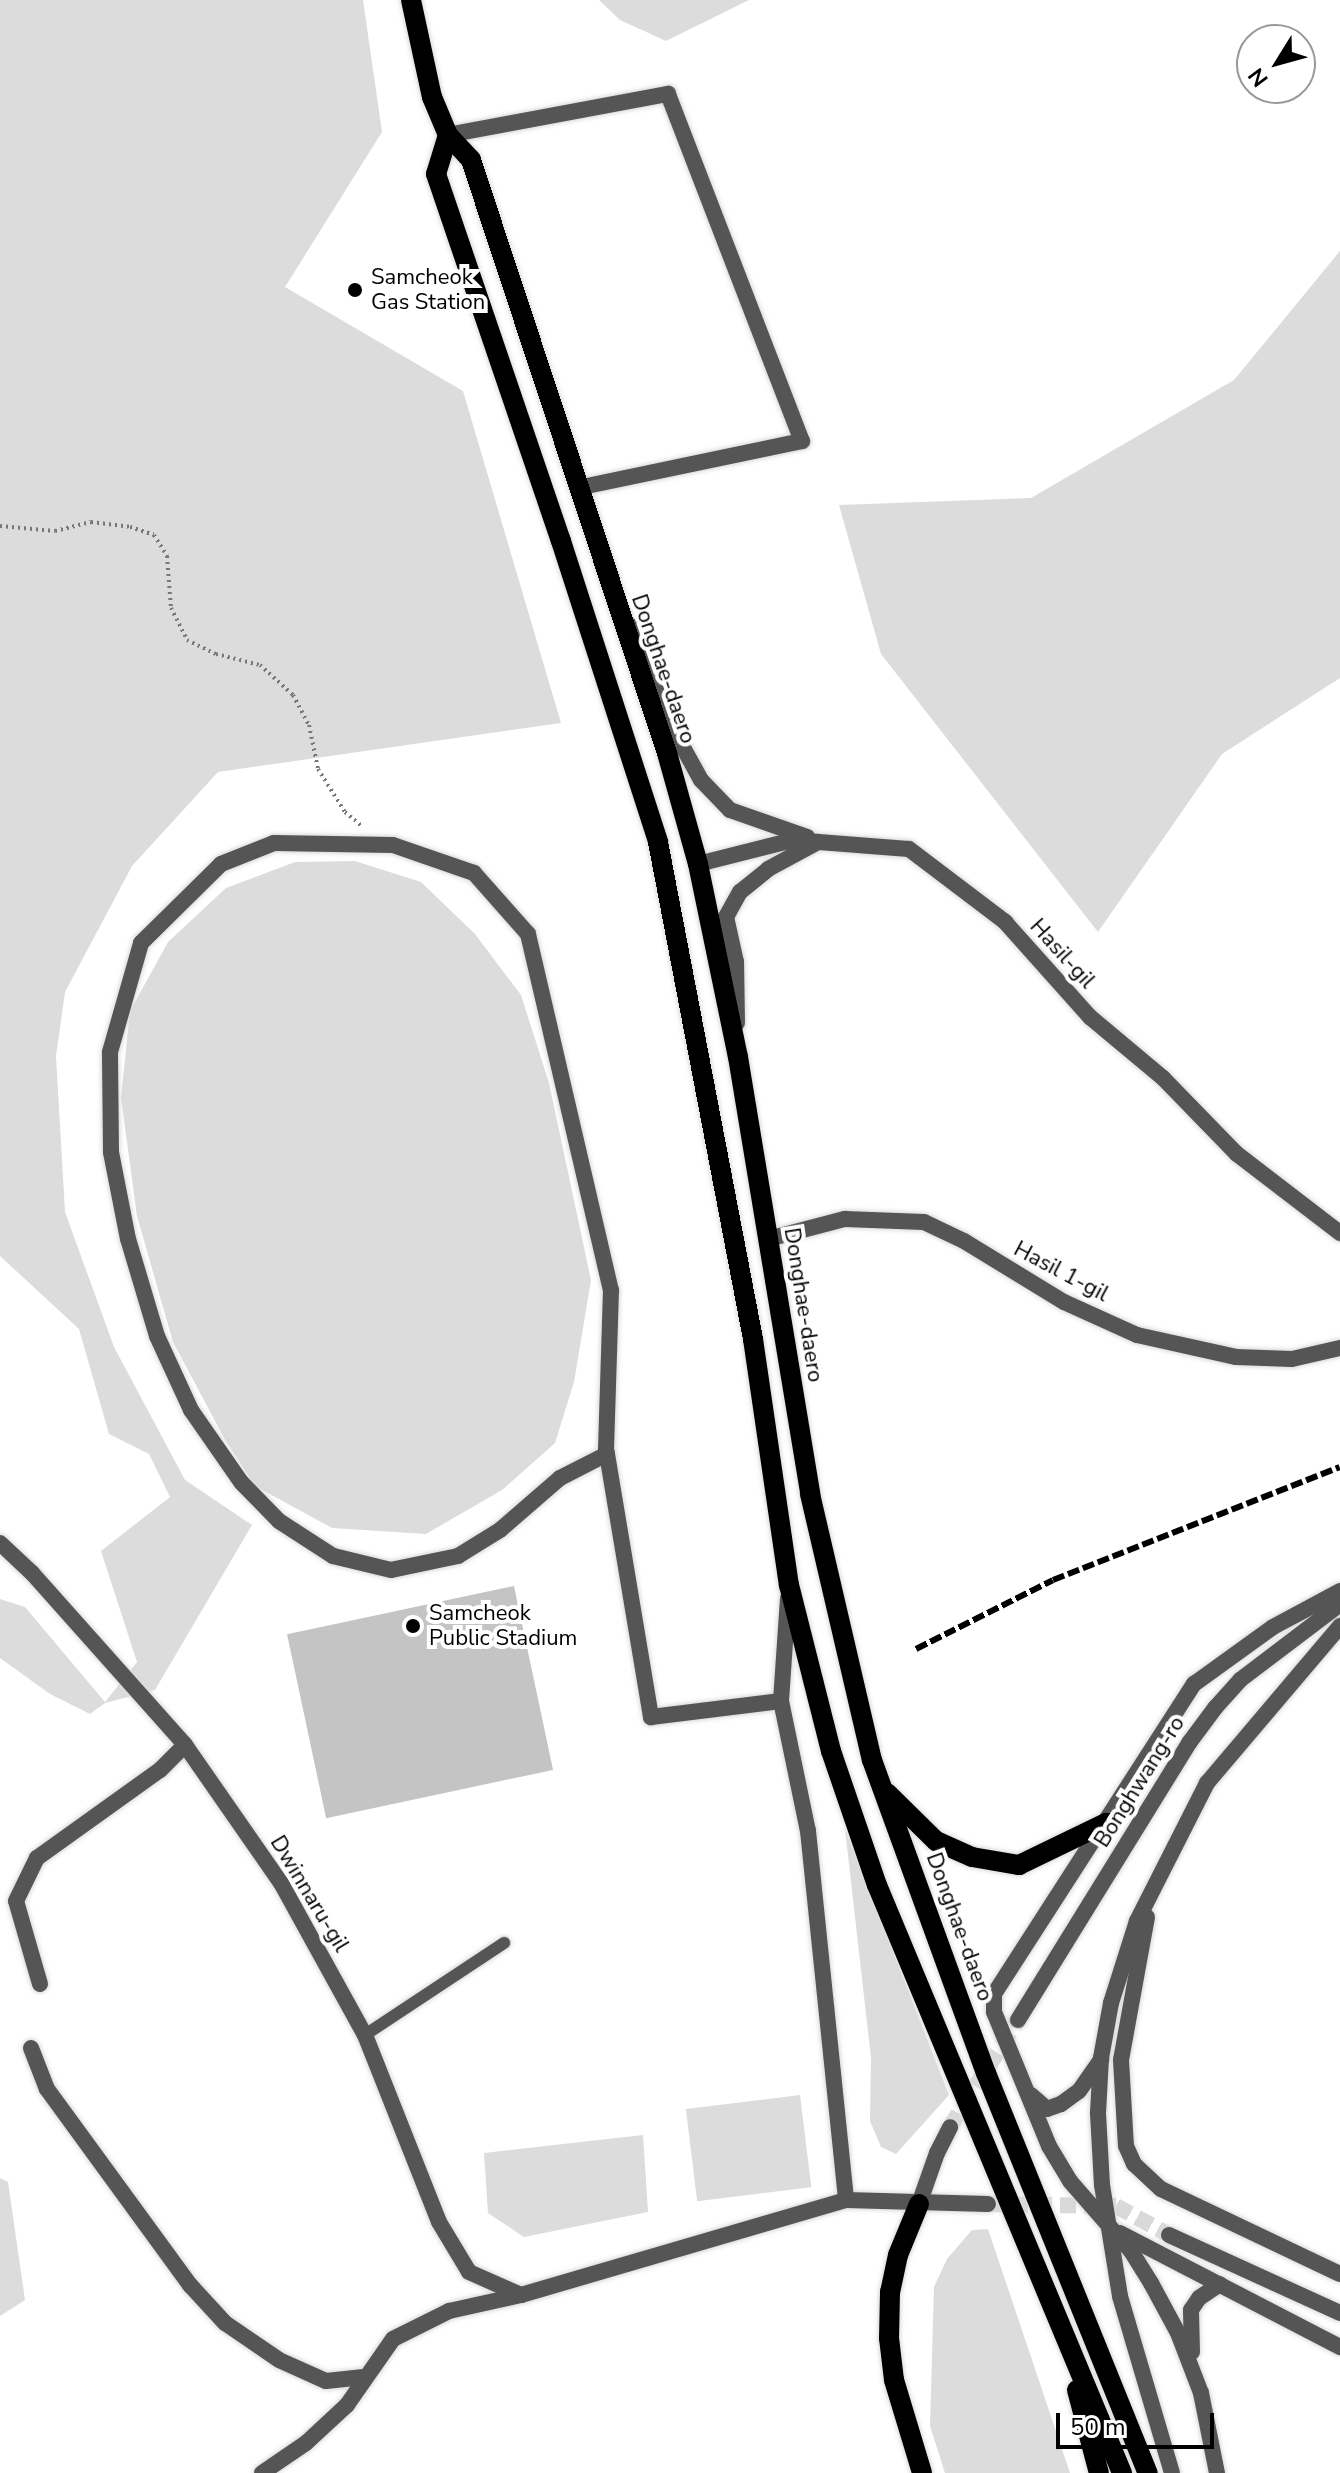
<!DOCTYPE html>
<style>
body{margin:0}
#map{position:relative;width:1340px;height:2473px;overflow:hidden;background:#fff;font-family:"Nunito Sans",sans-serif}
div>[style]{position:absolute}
.green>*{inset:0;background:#dcdcdc;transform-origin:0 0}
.building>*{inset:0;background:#c4c4c4;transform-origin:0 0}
.tertiary-tunnel>*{height:16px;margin-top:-8px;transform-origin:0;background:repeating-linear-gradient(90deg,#d9d9d9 0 16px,transparent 0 24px)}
.path>*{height:4px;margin-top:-2px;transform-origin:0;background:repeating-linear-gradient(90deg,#777 0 2px,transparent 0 6px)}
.roads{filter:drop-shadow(0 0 2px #dbdbdb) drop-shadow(0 0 2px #dbdbdb)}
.service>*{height:12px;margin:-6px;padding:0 6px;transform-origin:6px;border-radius:6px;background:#555}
.minor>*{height:16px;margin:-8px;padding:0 8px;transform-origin:8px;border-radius:8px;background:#555}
.tertiary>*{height:16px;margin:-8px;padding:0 8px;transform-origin:8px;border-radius:8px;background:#555}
.primary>*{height:20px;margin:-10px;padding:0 10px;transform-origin:10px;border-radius:10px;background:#000}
.rail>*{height:6px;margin-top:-3px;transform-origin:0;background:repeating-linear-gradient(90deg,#000 0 12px,transparent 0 16px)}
.dots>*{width:22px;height:22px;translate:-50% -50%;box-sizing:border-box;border:4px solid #fff;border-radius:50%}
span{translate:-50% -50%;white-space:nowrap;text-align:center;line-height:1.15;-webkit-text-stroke:8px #fff;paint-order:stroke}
.poi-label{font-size:22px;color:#000}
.left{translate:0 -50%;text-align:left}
.street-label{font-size:22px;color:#000}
.north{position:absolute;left:1236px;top:24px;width:80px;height:80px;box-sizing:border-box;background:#fff;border:2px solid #999;border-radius:50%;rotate:233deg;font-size:22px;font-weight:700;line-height:32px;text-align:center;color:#000}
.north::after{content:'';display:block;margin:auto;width:28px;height:36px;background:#000;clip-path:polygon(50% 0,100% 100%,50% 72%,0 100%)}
.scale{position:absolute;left:1056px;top:2413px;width:158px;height:36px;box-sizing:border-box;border:4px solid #000;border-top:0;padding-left:10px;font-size:24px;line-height:28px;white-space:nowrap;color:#000;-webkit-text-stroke:6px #fff;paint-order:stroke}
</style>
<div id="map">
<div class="green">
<i style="clip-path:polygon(0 0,363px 0,382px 132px,285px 287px,463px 391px,561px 723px,218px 772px,132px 866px,65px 992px,56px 1056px,65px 1212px,114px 1347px,185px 1480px,252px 1525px,155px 1690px,105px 1703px,90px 1714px,50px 1694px,0 1658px,0 1599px,25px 1607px,105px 1702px,137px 1662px,101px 1551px,170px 1497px,149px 1454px,109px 1434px,79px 1329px,0 1256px)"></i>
<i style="clip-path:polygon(599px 0,749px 0,666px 41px,620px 20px)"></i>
<i style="clip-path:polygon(1340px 251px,1340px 678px,1222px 754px,1098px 932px,881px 654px,839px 505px,1031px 498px,1234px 380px)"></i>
<i style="clip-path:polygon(355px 861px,421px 882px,475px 934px,521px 995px,549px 1083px,591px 1280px,574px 1382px,555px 1443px,502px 1490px,426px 1534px,332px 1528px,255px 1486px,224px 1438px,173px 1342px,137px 1216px,121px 1098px,130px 1011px,168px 942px,226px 888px,295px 862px)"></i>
<i style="clip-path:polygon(845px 1829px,949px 2095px,896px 2154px,881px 2147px,870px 2121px,871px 2058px)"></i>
<i style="left:800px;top:2095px;width:93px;height:115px;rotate:83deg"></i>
<i style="clip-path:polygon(643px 2135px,648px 2212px,524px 2237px,488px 2213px,484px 2153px)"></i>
<i style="clip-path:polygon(0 2178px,8px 2182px,25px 2300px,0 2316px)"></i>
<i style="clip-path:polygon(988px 2229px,1070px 2473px,945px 2473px,930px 2426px,934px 2287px,947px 2259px,972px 2230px)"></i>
</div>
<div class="building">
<i style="left:514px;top:1586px;width:188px;height:232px;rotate:78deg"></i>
</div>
<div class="tertiary-tunnel">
<i style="left:950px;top:2127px;width:127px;rotate:-57.6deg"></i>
<i style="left:988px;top:2204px;width:128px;rotate:0.9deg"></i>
<i style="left:1116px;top:2206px;width:60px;rotate:28.7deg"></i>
</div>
<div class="path">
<i style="left:0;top:526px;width:55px;rotate:5.2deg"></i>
<i style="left:55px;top:531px;width:37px;rotate:-14deg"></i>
<i style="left:91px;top:522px;width:39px;rotate:7deg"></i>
<i style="left:130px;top:527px;width:25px;rotate:18deg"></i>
<i style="left:154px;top:535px;width:25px;rotate:58deg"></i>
<i style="left:167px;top:556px;width:52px;rotate:85.6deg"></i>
<i style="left:171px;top:608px;width:36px;rotate:63deg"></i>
<i style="left:187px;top:640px;width:32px;rotate:26deg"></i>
<i style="left:216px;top:654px;width:45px;rotate:14deg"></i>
<i style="left:260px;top:665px;width:45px;rotate:42.3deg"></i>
<i style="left:293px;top:695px;width:34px;rotate:62deg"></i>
<i style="left:309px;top:725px;width:45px;rotate:78.4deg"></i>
<i style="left:318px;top:769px;width:51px;rotate:57.9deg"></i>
<i style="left:345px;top:812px;width:23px;rotate:40deg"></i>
</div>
<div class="roads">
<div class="service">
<i style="left:365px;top:2035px;width:167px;rotate:-33.5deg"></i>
</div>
<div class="minor">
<i style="left:448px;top:135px;width:224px;rotate:-10.6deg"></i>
<i style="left:668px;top:94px;width:372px;rotate:68.9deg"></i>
<i style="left:802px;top:441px;width:229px;rotate:168.2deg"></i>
<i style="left:768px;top:1239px;width:80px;rotate:-14.6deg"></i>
<i style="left:845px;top:1219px;width:79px;rotate:2.2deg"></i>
<i style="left:924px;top:1222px;width:44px;rotate:25.4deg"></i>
<i style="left:964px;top:1241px;width:117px;rotate:31.4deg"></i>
<i style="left:1064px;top:1302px;width:80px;rotate:24.3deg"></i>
<i style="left:1137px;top:1335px;width:101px;rotate:12.5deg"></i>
<i style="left:1236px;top:1357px;width:56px;rotate:2deg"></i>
<i style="left:1292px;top:1359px;width:49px;rotate:-12.9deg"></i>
<i style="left:607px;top:1454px;width:53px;rotate:152.9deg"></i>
<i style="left:560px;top:1478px;width:79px;rotate:139.1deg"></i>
<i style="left:500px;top:1530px;width:49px;rotate:148.2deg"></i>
<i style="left:458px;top:1556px;width:68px;rotate:168.2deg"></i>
<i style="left:391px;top:1570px;width:60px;rotate:-166.4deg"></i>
<i style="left:333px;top:1556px;width:64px;rotate:-147.1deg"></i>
<i style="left:279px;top:1521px;width:54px;rotate:-134.3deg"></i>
<i style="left:241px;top:1482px;width:88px;rotate:-124.8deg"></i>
<i style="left:191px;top:1410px;width:81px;rotate:-114.7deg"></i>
<i style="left:157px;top:1336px;width:101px;rotate:-106.6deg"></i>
<i style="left:128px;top:1239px;width:89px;rotate:-101.1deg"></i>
<i style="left:111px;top:1152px;width:100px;rotate:-90.6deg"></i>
<i style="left:110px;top:1052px;width:113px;rotate:-74.1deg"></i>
<i style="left:141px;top:943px;width:112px;rotate:-44.6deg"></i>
<i style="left:221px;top:864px;width:57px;rotate:-21.6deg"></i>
<i style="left:274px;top:843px;width:119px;rotate:1deg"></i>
<i style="left:393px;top:845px;width:86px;rotate:19.1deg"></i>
<i style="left:474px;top:873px;width:81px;rotate:48.5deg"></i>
<i style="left:528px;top:934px;width:366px;rotate:76.9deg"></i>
<i style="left:611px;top:1290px;width:159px;rotate:91.8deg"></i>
<i style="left:606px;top:1449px;width:5px;rotate:79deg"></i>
<i style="left:607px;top:1454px;width:267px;rotate:80.5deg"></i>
<i style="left:651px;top:1717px;width:131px;rotate:-7deg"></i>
<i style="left:781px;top:1701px;width:103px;rotate:-86.1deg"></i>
<i style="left:781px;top:1701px;width:133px;rotate:78.3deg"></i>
<i style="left:808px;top:1831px;width:371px;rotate:84.1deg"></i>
<i style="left:40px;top:1984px;width:86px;rotate:-106.1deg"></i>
<i style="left:16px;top:1901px;width:48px;rotate:-64deg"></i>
<i style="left:37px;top:1858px;width:151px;rotate:-35.6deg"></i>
<i style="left:160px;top:1770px;width:35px;rotate:-45deg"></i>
<i style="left:31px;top:2048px;width:44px;rotate:68.7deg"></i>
<i style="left:47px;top:2089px;width:243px;rotate:53.9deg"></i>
<i style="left:190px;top:2285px;width:52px;rotate:47.4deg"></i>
<i style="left:225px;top:2323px;width:65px;rotate:34.4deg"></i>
<i style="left:279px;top:2360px;width:51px;rotate:24.1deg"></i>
<i style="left:326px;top:2381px;width:38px;rotate:-6deg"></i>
<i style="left:1201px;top:2393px;width:82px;rotate:78.7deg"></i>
<i style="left:262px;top:2473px;width:53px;rotate:-34.3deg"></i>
<i style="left:306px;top:2443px;width:56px;rotate:-42.8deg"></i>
<i style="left:347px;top:2405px;width:80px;rotate:-55.1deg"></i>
<i style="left:393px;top:2339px;width:63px;rotate:-26.6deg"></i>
<i style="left:449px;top:2311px;width:74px;rotate:-12.5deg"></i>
</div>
<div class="tertiary">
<i style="left:631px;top:626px;width:21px;rotate:59deg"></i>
<i style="left:642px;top:644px;width:70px;rotate:72.6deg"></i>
<i style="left:663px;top:711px;width:79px;rotate:61.2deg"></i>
<i style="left:701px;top:780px;width:42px;rotate:46deg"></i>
<i style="left:730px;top:810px;width:82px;rotate:19.3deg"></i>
<i style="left:698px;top:864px;width:98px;rotate:-14.2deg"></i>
<i style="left:793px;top:840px;width:116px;rotate:4.4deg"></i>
<i style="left:909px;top:849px;width:121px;rotate:37.2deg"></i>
<i style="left:1005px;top:922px;width:127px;rotate:48.2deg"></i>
<i style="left:1090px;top:1017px;width:95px;rotate:39.9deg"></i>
<i style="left:1163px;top:1078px;width:106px;rotate:45.8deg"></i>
<i style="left:1237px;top:1154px;width:130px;rotate:37.5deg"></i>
<i style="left:737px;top:1023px;width:61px;rotate:-90.9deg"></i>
<i style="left:736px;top:962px;width:46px;rotate:-102.5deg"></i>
<i style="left:726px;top:917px;width:29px;rotate:-61deg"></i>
<i style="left:740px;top:892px;width:36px;rotate:-39deg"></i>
<i style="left:768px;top:869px;width:57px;rotate:-28.4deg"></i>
<i style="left:0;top:1543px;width:44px;rotate:43.2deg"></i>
<i style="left:32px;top:1573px;width:230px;rotate:48.3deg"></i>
<i style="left:185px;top:1745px;width:168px;rotate:55.2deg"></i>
<i style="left:281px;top:1883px;width:174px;rotate:61.1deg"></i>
<i style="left:365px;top:2035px;width:201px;rotate:68.4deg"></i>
<i style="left:439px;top:2222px;width:58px;rotate:59deg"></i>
<i style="left:469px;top:2272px;width:57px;rotate:23.9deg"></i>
<i style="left:521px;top:2295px;width:339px;rotate:-16.3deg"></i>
<i style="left:846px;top:2200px;width:142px;rotate:1.6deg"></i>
<i style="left:1147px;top:1917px;width:145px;rotate:100.3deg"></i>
<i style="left:1121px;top:2060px;width:86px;rotate:86.7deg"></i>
<i style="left:1126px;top:2146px;width:20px;rotate:66deg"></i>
<i style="left:1134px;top:2164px;width:37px;rotate:43deg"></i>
<i style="left:1161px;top:2189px;width:198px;rotate:25.4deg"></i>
<i style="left:1018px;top:2020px;width:326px;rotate:-58.3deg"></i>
<i style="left:1189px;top:1743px;width:44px;rotate:-53.4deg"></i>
<i style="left:1215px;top:1708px;width:38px;rotate:-48deg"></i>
<i style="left:1240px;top:1680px;width:126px;rotate:-37.2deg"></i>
<i style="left:1031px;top:2095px;width:21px;rotate:41deg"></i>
<i style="left:1047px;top:2109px;width:15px;rotate:-20deg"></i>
<i style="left:1061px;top:2104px;width:22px;rotate:-36deg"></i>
<i style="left:1079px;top:2091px;width:39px;rotate:-55deg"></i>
<i style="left:919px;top:2204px;width:54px;rotate:-70.6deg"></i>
<i style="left:937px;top:2153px;width:29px;rotate:-63deg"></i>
<i style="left:1120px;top:2233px;width:248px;rotate:27.4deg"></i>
<i style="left:1169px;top:2235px;width:188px;rotate:24.5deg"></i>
<i style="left:1192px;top:2352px;width:42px;rotate:-91.4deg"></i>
<i style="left:1191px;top:2310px;width:14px;rotate:-56deg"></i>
<i style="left:1199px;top:2298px;width:25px;rotate:-34deg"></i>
<i style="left:1201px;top:2393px;width:64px;rotate:-111deg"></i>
<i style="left:1178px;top:2333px;width:57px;rotate:-118.4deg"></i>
<i style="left:1151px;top:2283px;width:38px;rotate:-122deg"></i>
<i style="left:1131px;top:2251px;width:93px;rotate:-131.1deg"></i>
<i style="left:1070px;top:2181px;width:41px;rotate:-121deg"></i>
<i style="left:1049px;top:2146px;width:145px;rotate:-112.3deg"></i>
<i style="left:994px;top:2012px;width:18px;rotate:-90deg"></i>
<i style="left:994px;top:1994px;width:369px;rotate:-57.2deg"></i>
<i style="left:1194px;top:1684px;width:97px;rotate:-35.8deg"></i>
<i style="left:1273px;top:1627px;width:76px;rotate:-28.2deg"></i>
<i style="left:1172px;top:2473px;width:184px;rotate:-106.4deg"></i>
<i style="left:1120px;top:2296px;width:112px;rotate:-99.2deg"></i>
<i style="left:1102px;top:2185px;width:72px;rotate:-93.2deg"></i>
<i style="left:1098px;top:2113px;width:55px;rotate:-86.9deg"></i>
<i style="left:1101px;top:2058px;width:56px;rotate:-79.7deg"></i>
<i style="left:1111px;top:2003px;width:86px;rotate:-72.4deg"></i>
<i style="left:1137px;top:1921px;width:155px;rotate:-63.1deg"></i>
<i style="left:1207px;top:1783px;width:206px;rotate:-49.7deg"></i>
</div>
<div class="primary">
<i style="left:411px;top:0;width:99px;rotate:77.8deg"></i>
<i style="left:432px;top:97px;width:41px;rotate:67.2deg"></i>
<i style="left:448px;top:135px;width:34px;rotate:47deg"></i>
<i style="left:471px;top:160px;width:625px;rotate:71.71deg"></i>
<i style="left:667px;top:753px;width:115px;rotate:74.4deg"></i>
<i style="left:698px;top:864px;width:197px;rotate:78.3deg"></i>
<i style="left:738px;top:1057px;width:443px;rotate:80.6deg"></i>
<i style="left:810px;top:1494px;width:273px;rotate:76.9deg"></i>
<i style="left:872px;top:1760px;width:333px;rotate:70deg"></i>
<i style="left:986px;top:2073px;width:432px;rotate:68deg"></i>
<i style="left:448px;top:135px;width:41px;rotate:107.1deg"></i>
<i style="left:436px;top:174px;width:388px;rotate:71.2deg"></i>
<i style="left:561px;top:541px;width:316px;rotate:72.1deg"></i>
<i style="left:658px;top:842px;width:506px;rotate:79.18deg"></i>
<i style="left:753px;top:1339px;width:249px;rotate:81.7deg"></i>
<i style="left:789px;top:1585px;width:171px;rotate:75.8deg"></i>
<i style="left:831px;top:1751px;width:142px;rotate:71.1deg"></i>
<i style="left:877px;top:1885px;width:637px;rotate:67.38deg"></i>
<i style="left:887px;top:1793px;width:69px;rotate:44.4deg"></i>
<i style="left:936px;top:1841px;width:39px;rotate:24deg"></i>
<i style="left:972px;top:1857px;width:48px;rotate:9.7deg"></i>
<i style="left:1019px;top:1865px;width:97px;rotate:-25.8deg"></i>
<i style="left:919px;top:2204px;width:55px;rotate:112.4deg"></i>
<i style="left:898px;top:2255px;width:38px;rotate:102deg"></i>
<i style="left:890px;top:2292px;width:46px;rotate:91.2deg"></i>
<i style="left:889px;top:2338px;width:42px;rotate:83.2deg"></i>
<i style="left:894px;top:2380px;width:97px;rotate:73.2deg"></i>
<i style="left:1077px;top:2390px;width:86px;rotate:75.2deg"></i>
</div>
</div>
<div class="rail">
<i style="left:916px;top:1649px;width:153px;rotate:-26.7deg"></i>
<i style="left:1053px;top:1580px;width:308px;rotate:-21.5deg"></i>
</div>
<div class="dots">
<i style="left:355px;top:290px;background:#000"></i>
<i style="left:413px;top:1626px;background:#000"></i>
</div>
<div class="poi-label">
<span class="left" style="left:371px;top:290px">Samcheok<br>Gas Station</span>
<span class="left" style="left:429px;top:1626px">Samcheok<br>Public Stadium</span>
</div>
<div class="street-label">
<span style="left:663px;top:669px;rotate:71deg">Donghae-daero</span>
<span style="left:1062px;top:954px;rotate:48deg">Hasil-gil</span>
<span style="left:1061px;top:1272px;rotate:28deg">Hasil 1-gil</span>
<span style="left:803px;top:1305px;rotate:81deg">Donghae-daero</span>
<span style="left:1140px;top:1782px;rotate:-58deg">Bonghwang-ro</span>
<span style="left:309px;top:1894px;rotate:59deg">Dwinnaru-gil</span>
<span style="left:959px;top:1927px;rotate:70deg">Donghae-daero</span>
</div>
<div class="north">N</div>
<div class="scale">50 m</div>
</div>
